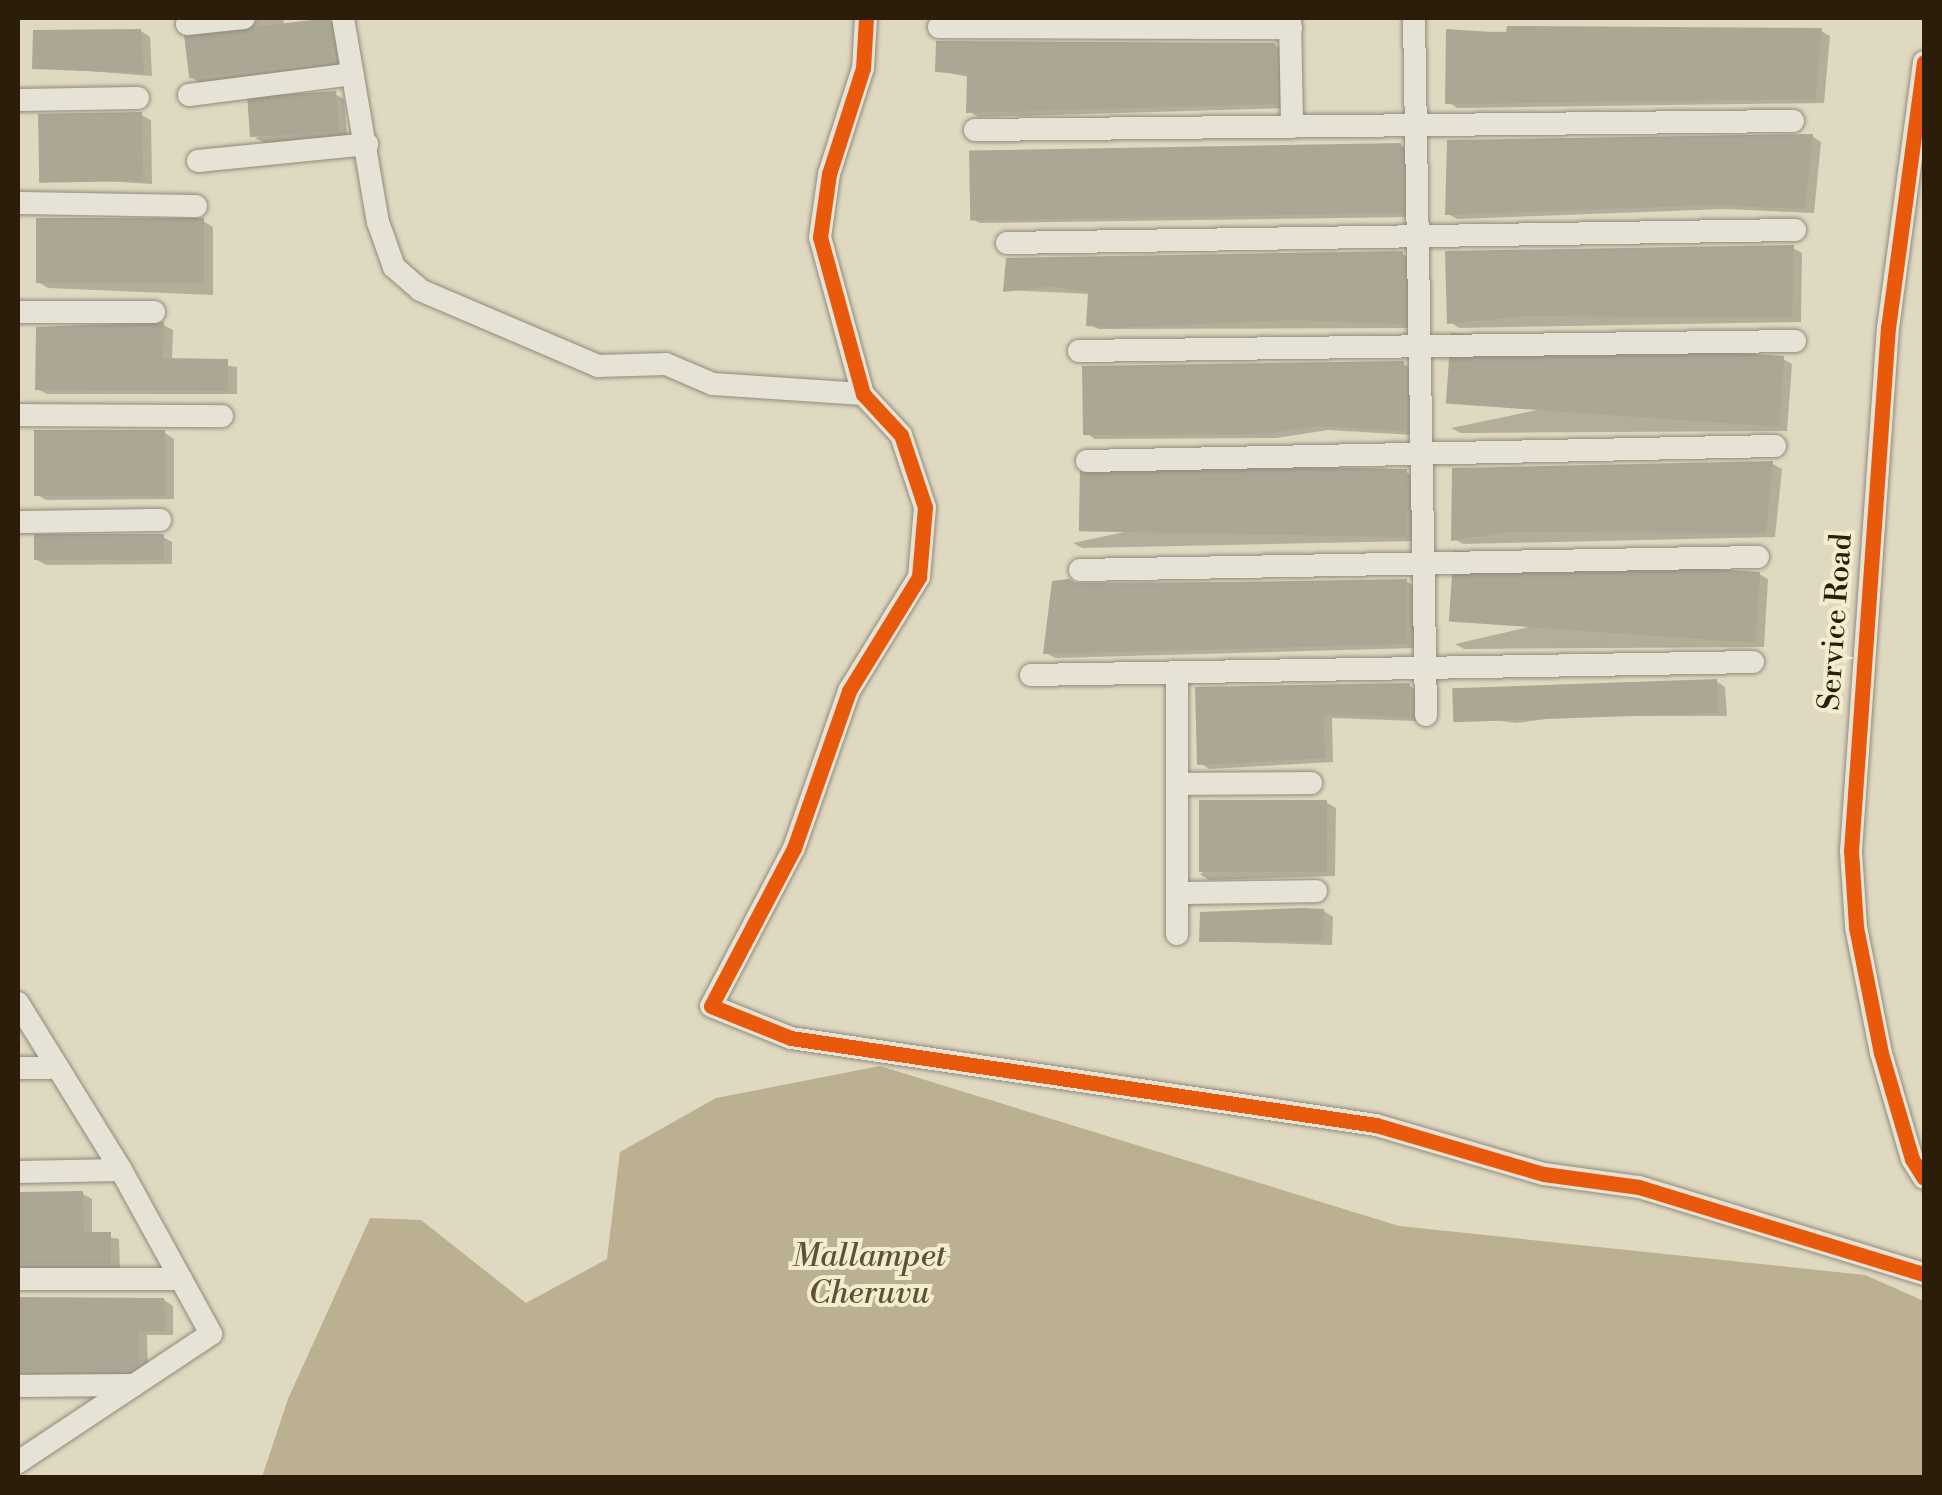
<!DOCTYPE html>
<style>
body{margin:0}
#map{position:relative;width:1942px;height:1495px;overflow:hidden;background:#e0d9c1;font-family:"Libre Bodoni",serif}
div>[style]{position:absolute}
.water>*{inset:0;background:#bbb08f}
.shadow>*{inset:0;background:#0003}
.building>*{inset:0;background:#aca695;transform-origin:0 0}
.roads{filter:drop-shadow(0 0 2px #908a7b) drop-shadow(0 0 2px #908a7b)}
.minor>*{height:22px;margin:-11px;padding:0 11px;transform-origin:11px;border-radius:11px;background:#e6e3d6}
.cycleway>*{height:15px;margin:-7.5px;padding:0 7.5px;transform-origin:7.5px;border-radius:7.5px;background:#e8590c}
span{translate:-50% -50%;white-space:nowrap;text-align:center;line-height:1.15;-webkit-text-stroke:8px #f3ecce;paint-order:stroke}
.street-label{font-size:30px;color:#2c1d0a}
.water-label{font-size:32px;color:#5f5137;font-style:italic}
.frame{position:absolute;inset:0;border:20px solid #2c1d0a;pointer-events:none}
</style>
<div id="map">
<div class="water">
<i style="clip-path:polygon(880px 1066px,1399px 1226px,1865px 1275px,1924px 1301px,1924px 1477px,262px 1477px,288px 1399px,370px 1218px,421px 1220px,526px 1303px,607px 1259px,620px 1152px,716px 1098px)"></i>
</div>
<div class="shadow">
<i style="clip-path:polygon(260px 18px,283px 18px,284px 25px,328px 19px,341px 27px,346px 68px,205px 86px,192px 78px)"></i>
<i style="clip-path:polygon(141px 31px,150px 37px,152px 76px,35px 67px)"></i>
<i style="clip-path:polygon(1821px 31px,1830px 36px,1824px 103px,1457px 108px,1448px 102px,1448px 32px)"></i>
<i style="clip-path:polygon(1275px 45px,1284px 51px,1285px 108px,978px 117px,969px 111px,969px 77px,938px 71px)"></i>
<i style="clip-path:polygon(335px 94px,344px 99px,347px 135px,265px 143px,255px 138px)"></i>
<i style="clip-path:polygon(141px 115px,151px 120px,152px 184px,40px 177px)"></i>
<i style="clip-path:polygon(1812px 136px,1821px 142px,1814px 213px,1724px 209px,1457px 219px,1448px 214px)"></i>
<i style="clip-path:polygon(1400px 145px,1410px 150px,1411px 217px,979px 223px,970px 217px)"></i>
<i style="clip-path:polygon(203px 221px,213px 227px,213px 295px,48px 288px,38px 282px)"></i>
<i style="clip-path:polygon(1793px 248px,1802px 253px,1801px 322px,1459px 328px,1450px 322px)"></i>
<i style="clip-path:polygon(1402px 254px,1412px 259px,1412px 328px,1098px 329px,1089px 324px,1090px 294px,1006px 290px)"></i>
<i style="clip-path:polygon(164px 325px,173px 330px,172px 360px,237px 367px,237px 394px,47px 394px,37px 389px)"></i>
<i style="clip-path:polygon(1783px 359px,1792px 364px,1787px 431px,1461px 433px,1451px 428px)"></i>
<i style="clip-path:polygon(1403px 364px,1412px 369px,1414px 435px,1328px 430px,1277px 438px,1095px 439px,1086px 433px)"></i>
<i style="clip-path:polygon(165px 433px,174px 439px,174px 499px,46px 500px,37px 495px)"></i>
<i style="clip-path:polygon(1773px 464px,1782px 469px,1775px 537px,1463px 544px,1454px 539px)"></i>
<i style="clip-path:polygon(1406px 472px,1415px 477px,1415px 541px,1082px 548px,1073px 543px)"></i>
<i style="clip-path:polygon(163px 537px,172px 542px,172px 564px,46px 565px,37px 560px)"></i>
<i style="clip-path:polygon(1759px 574px,1768px 579px,1764px 647px,1464px 649px,1455px 644px)"></i>
<i style="clip-path:polygon(1406px 581px,1415px 587px,1415px 648px,1055px 658px,1046px 653px,1054px 583px)"></i>
<i style="clip-path:polygon(1716px 681px,1725px 687px,1727px 716px,1568px 716px,1516px 723px,1451px 714px)"></i>
<i style="clip-path:polygon(1410px 686px,1419px 691px,1417px 721px,1332px 718px,1333px 762px,1209px 769px,1200px 763px,1198px 690px)"></i>
<i style="clip-path:polygon(1327px 803px,1336px 808px,1335px 876px,1209px 880px,1200px 874px)"></i>
<i style="clip-path:polygon(1324px 911px,1333px 917px,1332px 945px,1202px 941px)"></i>
<i style="clip-path:polygon(83px 1194px,92px 1199px,92px 1234px,119px 1239px,120px 1268px,18px 1269px,18px 1195px)"></i>
<i style="clip-path:polygon(18px 1300px,164px 1300px,173px 1306px,173px 1335px,147px 1335px,148px 1369px,140px 1374px,18px 1374px)"></i>
</div>
<div class="building">
<i style="left:328px;top:18px;width:43px;height:145px;rotate:83deg"></i>
<i style="clip-path:polygon(1507px 26px,1822px 28px,1815px 99px,1445px 104px,1446px 29px,1506px 33px)"></i>
<i style="clip-path:polygon(141px 29px,144px 73px,32px 69px,33px 30px)"></i>
<i style="clip-path:polygon(936px 41px,1275px 43px,1277px 104px,966px 113px,967px 74px,935px 72px)"></i>
<i style="left:336px;top:91px;width:40px;height:89px;rotate:86deg"></i>
<i style="left:142px;top:112px;width:69px;height:104px;rotate:89deg"></i>
<i style="clip-path:polygon(1813px 134px,1805px 209px,1713px 205px,1445px 215px,1447px 140px)"></i>
<i style="left:1401px;top:143px;width:70px;height:432px;rotate:89deg"></i>
<i style="left:36px;top:218px;width:168px;height:65px"></i>
<i style="clip-path:polygon(1794px 245px,1792px 318px,1527px 316px,1447px 324px,1445px 251px)"></i>
<i style="clip-path:polygon(1403px 251px,1404px 324px,1290px 320px,1112px 328px,1086px 326px,1088px 292px,1052px 286px,1003px 292px,1006px 258px)"></i>
<i style="clip-path:polygon(164px 322px,163px 358px,228px 359px,228px 391px,35px 390px,36px 327px)"></i>
<i style="left:1784px;top:356px;width:71px;height:334px;rotate:94deg"></i>
<i style="clip-path:polygon(1404px 361px,1405px 431px,1317px 426px,1266px 434px,1083px 435px,1082px 366px)"></i>
<i style="left:34px;top:430px;width:131px;height:66px"></i>
<i style="clip-path:polygon(1773px 461px,1766px 533px,1505px 532px,1451px 541px,1452px 468px)"></i>
<i style="left:1407px;top:469px;width:68px;height:327px;rotate:91deg"></i>
<i style="left:164px;top:534px;width:26px;height:130px;rotate:90deg"></i>
<i style="left:1760px;top:572px;width:71px;height:307px;rotate:94deg"></i>
<i style="clip-path:polygon(1069px 579px,1080px 585px,1407px 579px,1407px 644px,1043px 654px,1052px 581px)"></i>
<i style="left:1717px;top:679px;width:34px;height:265px;rotate:88deg"></i>
<i style="clip-path:polygon(1410px 683px,1409px 717px,1323px 715px,1325px 758px,1197px 765px,1195px 687px)"></i>
<i style="left:1327px;top:800px;width:72px;height:128px;rotate:90deg"></i>
<i style="clip-path:polygon(1303px 908px,1324px 909px,1323px 941px,1199px 942px,1200px 912px)"></i>
<i style="clip-path:polygon(83px 1191px,84px 1232px,111px 1232px,111px 1264px,18px 1264px,18px 1192px)"></i>
<i style="clip-path:polygon(18px 1297px,164px 1298px,165px 1331px,139px 1331px,139px 1364px,130px 1370px,18px 1370px)"></i>
</div>
<div class="roads">
<div class="minor">
<i style="left:343px;top:18px;width:207px;rotate:80.3deg"></i>
<i style="left:378px;top:222px;width:48px;rotate:70.4deg"></i>
<i style="left:394px;top:267px;width:35px;rotate:41deg"></i>
<i style="left:420px;top:290px;width:194px;rotate:23.1deg"></i>
<i style="left:598px;top:366px;width:68px;rotate:-1.7deg"></i>
<i style="left:666px;top:364px;width:51px;rotate:23.1deg"></i>
<i style="left:713px;top:384px;width:150px;rotate:3.8deg"></i>
<i style="left:866px;top:18px;width:50px;rotate:93.4deg"></i>
<i style="left:863px;top:68px;width:111px;rotate:107.8deg"></i>
<i style="left:829px;top:174px;width:64px;rotate:98.1deg"></i>
<i style="left:820px;top:237px;width:163px;rotate:74.7deg"></i>
<i style="left:863px;top:394px;width:56px;rotate:47.2deg"></i>
<i style="left:901px;top:435px;width:76px;rotate:71.6deg"></i>
<i style="left:925px;top:507px;width:70px;rotate:94.9deg"></i>
<i style="left:919px;top:577px;width:134px;rotate:121.6deg"></i>
<i style="left:849px;top:691px;width:166px;rotate:109.3deg"></i>
<i style="left:794px;top:848px;width:178px;rotate:117.7deg"></i>
<i style="left:711px;top:1006px;width:86px;rotate:21.8deg"></i>
<i style="left:791px;top:1038px;width:591px;rotate:8.46deg"></i>
<i style="left:1376px;top:1125px;width:175px;rotate:16.3deg"></i>
<i style="left:1544px;top:1174px;width:96px;rotate:7.8deg"></i>
<i style="left:1639px;top:1187px;width:298px;rotate:17deg"></i>
<i style="left:1290px;top:18px;width:109px;rotate:88.9deg"></i>
<i style="left:1414px;top:18px;width:697px;rotate:89.01deg"></i>
<i style="left:187px;top:24px;width:57px;rotate:-6deg"></i>
<i style="left:939px;top:27px;width:352px;rotate:0.2deg"></i>
<i style="left:1924px;top:62px;width:267px;rotate:97.7deg"></i>
<i style="left:1888px;top:327px;width:525px;rotate:94.04deg"></i>
<i style="left:1851px;top:851px;width:76px;rotate:86.2deg"></i>
<i style="left:1856px;top:927px;width:128px;rotate:78.8deg"></i>
<i style="left:1881px;top:1053px;width:110px;rotate:73.7deg"></i>
<i style="left:1912px;top:1159px;width:22px;rotate:58deg"></i>
<i style="left:189px;top:95px;width:165px;rotate:-7.3deg"></i>
<i style="left:18px;top:100px;width:120px;rotate:-1deg"></i>
<i style="left:975px;top:130px;width:818px;rotate:-0.63deg"></i>
<i style="left:198px;top:161px;width:170px;rotate:-5.7deg"></i>
<i style="left:18px;top:203px;width:178px;rotate:1deg"></i>
<i style="left:1007px;top:243px;width:788px;rotate:-0.95deg"></i>
<i style="left:18px;top:312px;width:136px"></i>
<i style="left:1079px;top:351px;width:716px;rotate:-0.8deg"></i>
<i style="left:18px;top:415px;width:204px;rotate:0.3deg"></i>
<i style="left:1087px;top:461px;width:688px;rotate:-1.25deg"></i>
<i style="left:18px;top:522px;width:142px;rotate:-0.8deg"></i>
<i style="left:1080px;top:570px;width:678px;rotate:-1.1deg"></i>
<i style="left:1031px;top:675px;width:722px;rotate:-1.03deg"></i>
<i style="left:1177px;top:784px;width:134px;rotate:-0.4deg"></i>
<i style="left:1177px;top:893px;width:139px;rotate:-0.8deg"></i>
<i style="left:1177px;top:934px;width:260px;rotate:-90deg"></i>
<i style="left:18px;top:1003px;width:196px;rotate:58.3deg"></i>
<i style="left:121px;top:1170px;width:187px;rotate:61.2deg"></i>
<i style="left:211px;top:1334px;width:232px;rotate:146.4deg"></i>
<i style="left:18px;top:1068px;width:40px"></i>
<i style="left:18px;top:1172px;width:103px;rotate:-1.1deg"></i>
<i style="left:18px;top:1279px;width:163px"></i>
<i style="left:18px;top:1386px;width:116px;rotate:-0.5deg"></i>
</div>
</div>
<div class="cycleway">
<i style="left:866px;top:18px;width:50px;rotate:93.4deg"></i>
<i style="left:863px;top:68px;width:111px;rotate:107.8deg"></i>
<i style="left:829px;top:174px;width:64px;rotate:98.1deg"></i>
<i style="left:820px;top:237px;width:163px;rotate:74.7deg"></i>
<i style="left:863px;top:394px;width:56px;rotate:47.2deg"></i>
<i style="left:901px;top:435px;width:76px;rotate:71.6deg"></i>
<i style="left:925px;top:507px;width:70px;rotate:94.9deg"></i>
<i style="left:919px;top:577px;width:134px;rotate:121.6deg"></i>
<i style="left:849px;top:691px;width:166px;rotate:109.3deg"></i>
<i style="left:794px;top:848px;width:178px;rotate:117.7deg"></i>
<i style="left:711px;top:1006px;width:86px;rotate:21.8deg"></i>
<i style="left:791px;top:1038px;width:591px;rotate:8.46deg"></i>
<i style="left:1376px;top:1125px;width:175px;rotate:16.3deg"></i>
<i style="left:1544px;top:1174px;width:96px;rotate:7.8deg"></i>
<i style="left:1639px;top:1187px;width:298px;rotate:17deg"></i>
<i style="left:1924px;top:62px;width:267px;rotate:97.7deg"></i>
<i style="left:1888px;top:327px;width:525px;rotate:94.04deg"></i>
<i style="left:1851px;top:851px;width:76px;rotate:86.2deg"></i>
<i style="left:1856px;top:927px;width:128px;rotate:78.8deg"></i>
<i style="left:1881px;top:1053px;width:110px;rotate:73.7deg"></i>
<i style="left:1912px;top:1159px;width:22px;rotate:58deg"></i>
</div>
<div class="street-label">
<span style="left:1836px;top:622px;rotate:-86deg">Service Road</span>
</div>
<div class="water-label">
<span style="left:869px;top:1275px">Mallampet<br>Cheruvu</span>
</div>
<div class="frame"></div>
</div>
